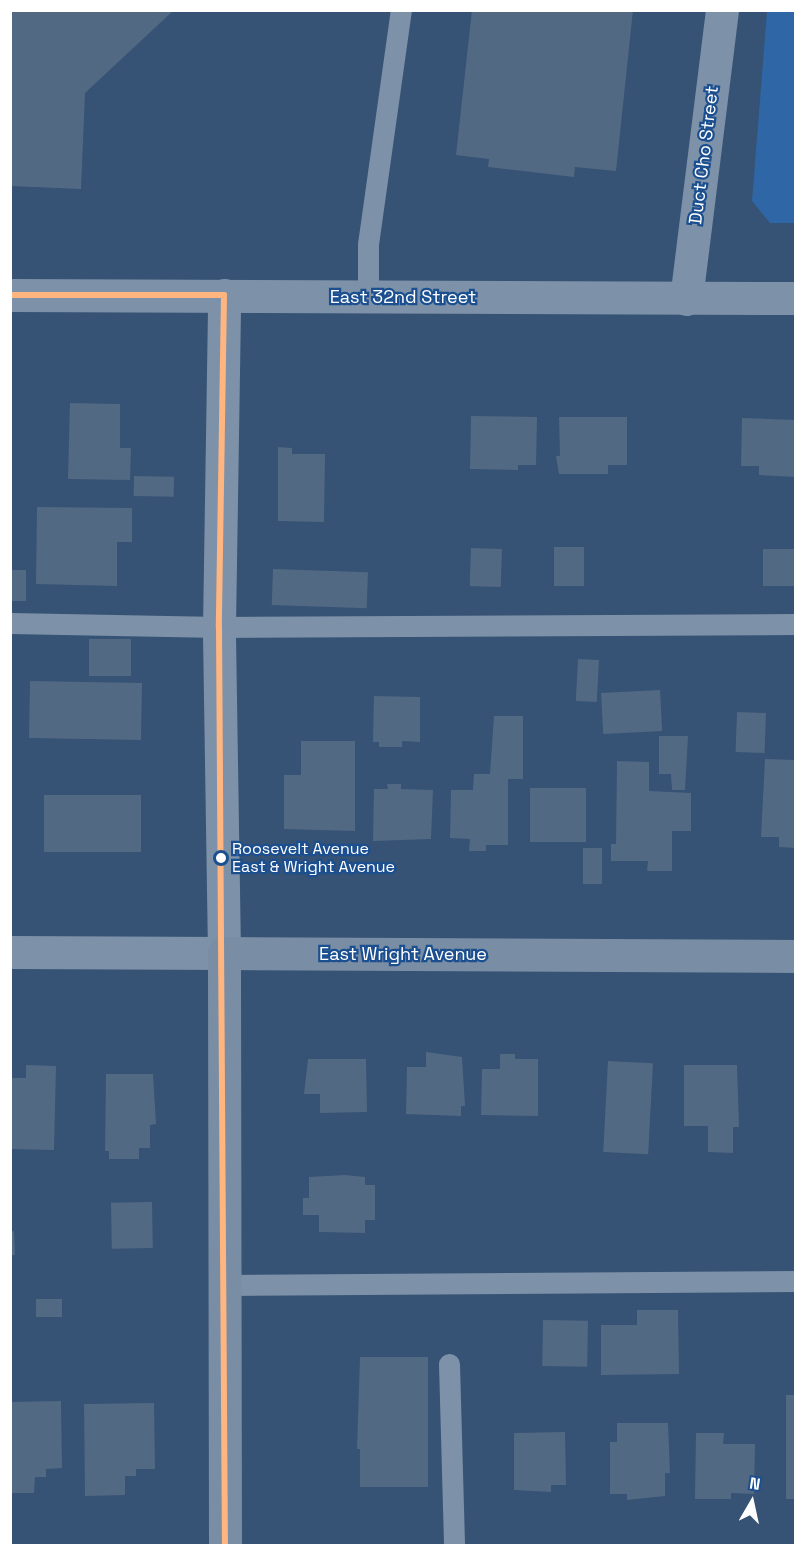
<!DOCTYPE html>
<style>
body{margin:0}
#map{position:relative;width:806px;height:1556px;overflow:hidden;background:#365274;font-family:"Space Grotesk",sans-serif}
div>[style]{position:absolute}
.green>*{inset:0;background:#2f66a5}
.building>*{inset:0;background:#526984;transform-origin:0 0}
.lane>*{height:21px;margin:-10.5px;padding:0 10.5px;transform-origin:10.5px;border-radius:10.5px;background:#7d92a8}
.street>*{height:33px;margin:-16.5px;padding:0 16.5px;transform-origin:16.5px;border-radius:16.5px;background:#7d92a8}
.secondary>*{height:33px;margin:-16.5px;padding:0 16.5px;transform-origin:16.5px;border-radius:16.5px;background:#798da4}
.bus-1>*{height:6px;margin:-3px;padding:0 3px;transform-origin:3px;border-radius:3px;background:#ffb580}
.dots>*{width:16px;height:16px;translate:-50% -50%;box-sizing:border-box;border:3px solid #1b4f8f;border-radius:50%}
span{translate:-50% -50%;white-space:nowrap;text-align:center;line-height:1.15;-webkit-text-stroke:4.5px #1b4f8f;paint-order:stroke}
.bus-label{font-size:16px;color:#fff}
.left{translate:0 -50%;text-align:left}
.street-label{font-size:18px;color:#fff}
.frame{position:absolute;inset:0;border:12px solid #fff;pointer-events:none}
.north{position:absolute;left:722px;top:1472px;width:60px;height:60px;-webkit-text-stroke:4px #1b4f8f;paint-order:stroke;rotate:9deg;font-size:16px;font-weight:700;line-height:24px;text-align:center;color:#fff}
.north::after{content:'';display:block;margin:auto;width:21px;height:27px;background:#fff;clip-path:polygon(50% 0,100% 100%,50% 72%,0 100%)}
</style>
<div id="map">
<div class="green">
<i style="clip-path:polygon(767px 11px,795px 11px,795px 223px,770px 223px,752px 201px)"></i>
</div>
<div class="building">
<i style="clip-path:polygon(10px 10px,174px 10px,85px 93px,81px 189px,10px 186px)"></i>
<i style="clip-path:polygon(472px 10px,633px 10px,616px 171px,575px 167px,574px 177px,488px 167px,489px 159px,456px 155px)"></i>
<i style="clip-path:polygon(70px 403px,120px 404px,120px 448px,131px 448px,130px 480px,68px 479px)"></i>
<i style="clip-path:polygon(471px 416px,537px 417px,536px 465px,518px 465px,518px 470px,470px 469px)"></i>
<i style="clip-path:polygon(559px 417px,627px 417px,627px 465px,608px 465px,608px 474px,559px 474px,556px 456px,560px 456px)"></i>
<i style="clip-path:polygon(742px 418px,796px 420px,796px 477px,759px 475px,759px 466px,741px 466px)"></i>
<i style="clip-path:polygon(278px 447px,292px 448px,292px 454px,325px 454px,324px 522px,278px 521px)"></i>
<i style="left:134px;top:476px;width:40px;height:20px;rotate:1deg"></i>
<i style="clip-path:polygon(37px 507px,132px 508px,132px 542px,117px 542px,117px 586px,36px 584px)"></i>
<i style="left:554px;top:547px;width:30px;height:39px"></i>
<i style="left:471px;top:548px;width:31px;height:38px;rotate:2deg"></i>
<i style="left:796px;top:549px;width:37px;height:33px;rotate:90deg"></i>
<i style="left:273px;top:569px;width:95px;height:36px;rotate:2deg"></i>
<i style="left:10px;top:570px;width:16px;height:31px"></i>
<i style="left:89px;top:639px;width:42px;height:37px"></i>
<i style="left:578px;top:659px;width:21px;height:42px;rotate:3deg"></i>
<i style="left:142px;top:683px;width:57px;height:112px;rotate:91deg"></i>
<i style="left:660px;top:690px;width:41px;height:59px;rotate:87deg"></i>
<i style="clip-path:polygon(374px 696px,420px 697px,420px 742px,402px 741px,402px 747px,379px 747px,379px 742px,373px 742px)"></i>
<i style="left:737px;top:712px;width:29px;height:40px;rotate:2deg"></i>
<i style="clip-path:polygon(494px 716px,523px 716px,523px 779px,508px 779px,508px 845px,486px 845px,486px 851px,469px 851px,470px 839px,450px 838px,451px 790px,473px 790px,474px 774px,490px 774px)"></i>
<i style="clip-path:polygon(659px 736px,688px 736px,685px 790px,672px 790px,671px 774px,659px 774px)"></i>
<i style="clip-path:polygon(301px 741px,355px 741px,355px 831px,284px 829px,284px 775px,301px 775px)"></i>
<i style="clip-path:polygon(765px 759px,796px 760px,796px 848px,779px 847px,779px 837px,761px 837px)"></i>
<i style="clip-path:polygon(617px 761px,649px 762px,649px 791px,691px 793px,691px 831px,672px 831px,672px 871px,647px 871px,648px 861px,611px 861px,611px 844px,616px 844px)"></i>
<i style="clip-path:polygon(387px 784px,401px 784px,401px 789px,433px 790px,431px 839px,373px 841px,374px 789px,388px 789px)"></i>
<i style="left:530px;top:788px;width:56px;height:54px"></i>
<i style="left:44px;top:795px;width:97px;height:57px"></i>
<i style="left:583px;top:848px;width:19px;height:36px"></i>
<i style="clip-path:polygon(426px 1052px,462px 1057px,465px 1106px,461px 1106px,461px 1116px,406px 1114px,407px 1067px,426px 1067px)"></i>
<i style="clip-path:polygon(500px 1054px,515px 1054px,515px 1059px,538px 1059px,538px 1116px,481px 1115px,482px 1069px,500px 1069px)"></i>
<i style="clip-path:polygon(308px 1059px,366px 1059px,367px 1112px,320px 1113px,320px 1094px,304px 1094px)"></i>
<i style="left:608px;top:1061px;width:45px;height:91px;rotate:3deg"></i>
<i style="clip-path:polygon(26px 1065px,56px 1066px,54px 1150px,10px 1149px,10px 1078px,26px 1078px)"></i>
<i style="clip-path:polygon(684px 1065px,737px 1065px,739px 1127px,733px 1127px,733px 1153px,708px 1152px,708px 1126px,684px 1126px)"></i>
<i style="clip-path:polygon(106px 1074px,153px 1074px,156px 1124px,150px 1125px,150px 1148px,139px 1148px,139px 1159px,109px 1159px,109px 1151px,105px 1151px)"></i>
<i style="clip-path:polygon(345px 1175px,365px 1177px,365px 1185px,375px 1185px,375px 1220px,365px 1220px,365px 1233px,319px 1232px,319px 1215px,303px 1215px,303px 1198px,309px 1198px,309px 1177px)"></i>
<i style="left:152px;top:1202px;width:46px;height:41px;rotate:89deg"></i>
<i style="clip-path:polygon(14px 1231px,15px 1255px,10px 1255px,10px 1232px)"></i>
<i style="left:36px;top:1299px;width:26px;height:18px"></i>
<i style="clip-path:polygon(637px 1310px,678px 1310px,679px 1374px,601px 1375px,601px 1325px,637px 1325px)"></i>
<i style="left:543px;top:1320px;width:45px;height:46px;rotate:1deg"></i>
<i style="clip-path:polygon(360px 1357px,428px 1357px,428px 1487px,360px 1487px,360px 1449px,357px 1449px)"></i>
<i style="left:786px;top:1395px;width:10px;height:104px"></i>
<i style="clip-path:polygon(61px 1401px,62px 1468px,46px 1469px,46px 1477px,35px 1477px,34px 1493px,10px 1493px,10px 1402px)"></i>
<i style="clip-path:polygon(154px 1403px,155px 1469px,136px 1469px,136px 1476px,125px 1476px,125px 1495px,85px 1496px,84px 1404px)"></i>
<i style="clip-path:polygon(617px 1423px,668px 1423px,670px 1473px,665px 1473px,665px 1496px,627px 1500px,627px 1494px,610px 1494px,610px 1442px,617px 1442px)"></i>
<i style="clip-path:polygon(565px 1432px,566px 1485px,551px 1485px,551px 1492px,514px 1490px,514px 1433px)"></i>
<i style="clip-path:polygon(696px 1433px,724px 1433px,723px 1444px,755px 1444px,754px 1494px,731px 1493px,731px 1499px,695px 1499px)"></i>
</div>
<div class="lane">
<i style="left:368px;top:297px;width:53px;rotate:-90deg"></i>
<i style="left:368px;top:244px;width:236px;rotate:-82deg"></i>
<i style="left:10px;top:623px;width:209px;rotate:1.1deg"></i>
<i style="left:219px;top:627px;width:577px;rotate:-0.3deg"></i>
<i style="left:225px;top:1285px;width:571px;rotate:-0.4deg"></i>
<i style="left:449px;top:1364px;width:182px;rotate:88.4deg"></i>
</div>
<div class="street">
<i style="left:10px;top:295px;width:786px;rotate:0.22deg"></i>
<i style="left:686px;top:299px;width:291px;rotate:-82.9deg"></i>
<i style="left:10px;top:952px;width:214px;rotate:0.3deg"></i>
<i style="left:224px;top:953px;width:326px;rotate:-90.9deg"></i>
<i style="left:219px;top:627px;width:332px;rotate:-89.1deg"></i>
</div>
<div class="secondary">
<i style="left:225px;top:1546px;width:593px;rotate:-90.1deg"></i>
<i style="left:224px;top:953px;width:572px;rotate:0.3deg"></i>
</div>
<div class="bus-1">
<i style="left:10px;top:295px;width:214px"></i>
<i style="left:224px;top:295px;width:332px;rotate:90.9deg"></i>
<i style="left:219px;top:627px;width:919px;rotate:89.63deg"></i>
</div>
<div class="dots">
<i style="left:221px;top:858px;background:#fff"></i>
</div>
<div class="bus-label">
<span class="left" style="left:232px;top:858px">Roosevelt Avenue<br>East &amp; Wright Avenue</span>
</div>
<div class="street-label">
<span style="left:704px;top:155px;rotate:-83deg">Duct Cho Street</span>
<span style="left:403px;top:297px">East 32nd Street</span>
<span style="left:403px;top:954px">East Wright Avenue</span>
</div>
<div class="frame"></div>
<div class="north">N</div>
</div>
